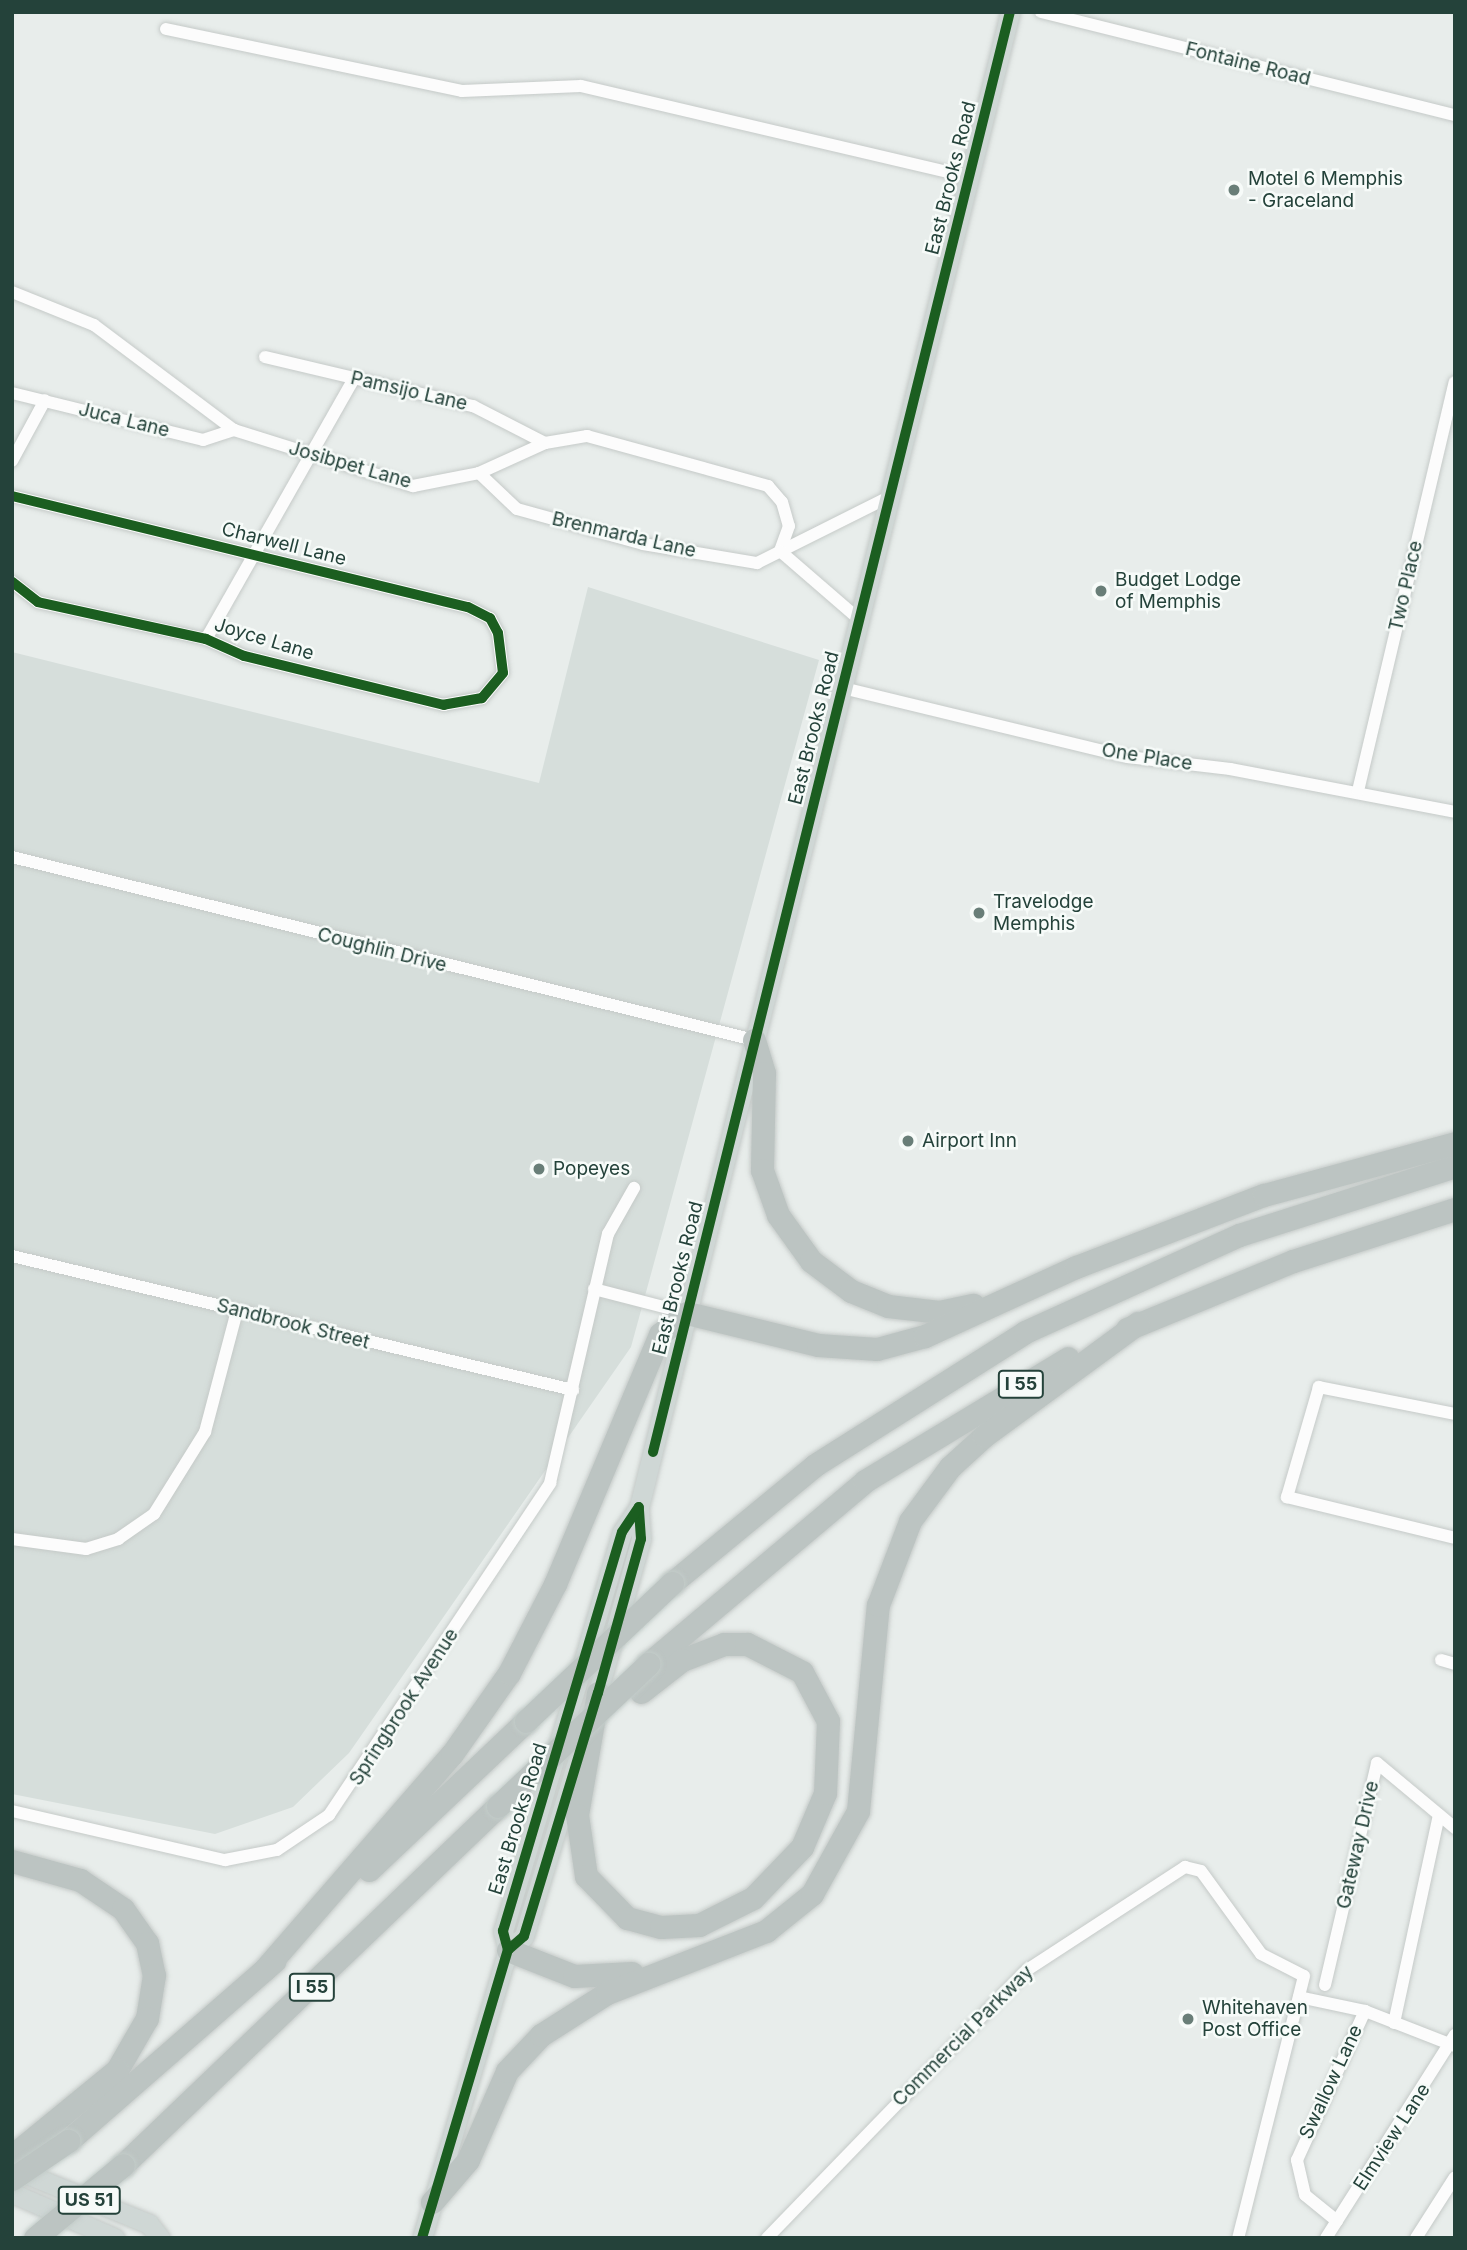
<!DOCTYPE html>
<style>
body{margin:0}
#map{position:relative;width:1467px;height:2250px;overflow:hidden;background:#e8edeb;font-family:Inter,sans-serif}
div>[style]{position:absolute}
.built>*{inset:0;background:#d6dedb}
.roads{filter:drop-shadow(0 0 2px #c5cac8) drop-shadow(0 0 2px #c5cac8)}
.minor>*{height:12px;margin:-6px;padding:0 6px;transform-origin:6px;border-radius:6px;background:#fcfcfc}
.primary>*{height:19px;margin:-9.5px;padding:0 9.5px;transform-origin:9.5px;border-radius:9.5px;background:#cfd7d5}
.motorway>*{height:23px;margin:-11.5px;padding:0 11.5px;transform-origin:11.5px;border-radius:11.5px;background:#bcc4c2}
.bridges{filter:drop-shadow(0 0 2px #c3ccc9) drop-shadow(0 0 2px #c3ccc9)}
.motorway-bridge>*{height:23px;margin:-11.5px;padding:0 11.5px;transform-origin:11.5px;border-radius:11.5px;background:#bcc4c2}
.cycleway>*{height:10px;margin:-5px;padding:0 5px;transform-origin:5px;border-radius:5px;background:#1b5e20}
.dots>*{width:19px;height:19px;translate:-50% -50%;box-sizing:border-box;border:4px solid #f7fbf9;border-radius:50%}
span{translate:-50% -50%;white-space:nowrap;text-align:center;line-height:1.15;-webkit-text-stroke:5px #f7fbf9;paint-order:stroke}
.shield-label span{padding:2px 5px;background:#f7fbf9;border:2px solid;border-radius:5px;-webkit-text-stroke-width:0}
.shield-label{font-size:18px;color:#24423a;font-weight:700}
.street-label{font-size:19px;color:#24423a}
.poi-label{font-size:19px;color:#24423a}
.left{translate:0 -50%;text-align:left}
.frame{position:absolute;inset:0;border:14px solid #24423a;pointer-events:none}
</style>
<div id="map">
<div class="built">
<i style="clip-path:polygon(588px 587px,819px 660px,631px 1347px,349px 1753px,293px 1807px,215px 1834px,12px 1794px,12px 652px,539px 783px)"></i>
</div>
<div class="roads">
<div class="minor">
<i style="left:1041px;top:12px;width:427px;rotate:14deg"></i>
<i style="left:166px;top:29px;width:302px;rotate:11.8deg"></i>
<i style="left:462px;top:91px;width:119px;rotate:-2.4deg"></i>
<i style="left:581px;top:86px;width:399px;rotate:13.2deg"></i>
<i style="left:12px;top:292px;width:88px;rotate:21.9deg"></i>
<i style="left:94px;top:325px;width:175px;rotate:36.9deg"></i>
<i style="left:234px;top:430px;width:188px;rotate:17.4deg"></i>
<i style="left:413px;top:486px;width:67px;rotate:-11.1deg"></i>
<i style="left:479px;top:473px;width:72px;rotate:-24.4deg"></i>
<i style="left:545px;top:443px;width:43px;rotate:-9.5deg"></i>
<i style="left:587px;top:436px;width:188px;rotate:15.4deg"></i>
<i style="left:768px;top:486px;width:21px;rotate:49deg"></i>
<i style="left:782px;top:502px;width:25px;rotate:74deg"></i>
<i style="left:789px;top:526px;width:27px;rotate:110deg"></i>
<i style="left:265px;top:357px;width:214px;rotate:13.3deg"></i>
<i style="left:473px;top:406px;width:81px;rotate:27.2deg"></i>
<i style="left:12px;top:393px;width:197px;rotate:13.8deg"></i>
<i style="left:203px;top:440px;width:33px;rotate:-18deg"></i>
<i style="left:12px;top:461px;width:69px;rotate:-61.6deg"></i>
<i style="left:479px;top:473px;width:52px;rotate:43.5deg"></i>
<i style="left:517px;top:509px;width:131px;rotate:15.5deg"></i>
<i style="left:643px;top:544px;width:116px;rotate:9.5deg"></i>
<i style="left:757px;top:563px;width:150px;rotate:-26.6deg"></i>
<i style="left:12px;top:496px;width:469px;rotate:13.7deg"></i>
<i style="left:468px;top:607px;width:25px;rotate:27deg"></i>
<i style="left:490px;top:618px;width:17px;rotate:62deg"></i>
<i style="left:498px;top:633px;width:40px;rotate:82.9deg"></i>
<i style="left:503px;top:673px;width:33px;rotate:130deg"></i>
<i style="left:482px;top:698px;width:39px;rotate:170deg"></i>
<i style="left:444px;top:705px;width:206px;rotate:-166.2deg"></i>
<i style="left:244px;top:656px;width:42px;rotate:-155.9deg"></i>
<i style="left:206px;top:639px;width:172px;rotate:-167.6deg"></i>
<i style="left:38px;top:602px;width:33px;rotate:-142deg"></i>
<i style="left:780px;top:551px;width:106px;rotate:40.8deg"></i>
<i style="left:206px;top:639px;width:300px;rotate:-60.4deg"></i>
<i style="left:843px;top:688px;width:293px;rotate:13.6deg"></i>
<i style="left:1128px;top:757px;width:103px;rotate:6.7deg"></i>
<i style="left:1230px;top:769px;width:229px;rotate:10.8deg"></i>
<i style="left:1358px;top:791px;width:420px;rotate:-76.7deg"></i>
<i style="left:12px;top:857px;width:764px;rotate:13.85deg"></i>
<i style="left:12px;top:1256px;width:577px;rotate:13.43deg"></i>
<i style="left:594px;top:1289px;width:96px;rotate:14.5deg"></i>
<i style="left:1455px;top:1414px;width:139px;rotate:-168.8deg"></i>
<i style="left:1319px;top:1387px;width:115px;rotate:106.2deg"></i>
<i style="left:1287px;top:1497px;width:173px;rotate:13.7deg"></i>
<i style="left:12px;top:1539px;width:75px;rotate:7.7deg"></i>
<i style="left:86px;top:1549px;width:34px;rotate:-17deg"></i>
<i style="left:118px;top:1539px;width:44px;rotate:-34.8deg"></i>
<i style="left:154px;top:1514px;width:97px;rotate:-58.1deg"></i>
<i style="left:205px;top:1432px;width:125px;rotate:-75.2deg"></i>
<i style="left:1441px;top:1660px;width:15px;rotate:16deg"></i>
<i style="left:12px;top:1811px;width:219px;rotate:13deg"></i>
<i style="left:225px;top:1860px;width:53px;rotate:-10.9deg"></i>
<i style="left:277px;top:1850px;width:63px;rotate:-33.9deg"></i>
<i style="left:329px;top:1815px;width:399px;rotate:-56.3deg"></i>
<i style="left:550px;top:1483px;width:256px;rotate:-76.9deg"></i>
<i style="left:608px;top:1234px;width:53px;rotate:-60.5deg"></i>
<i style="left:1325px;top:1985px;width:228px;rotate:-76.8deg"></i>
<i style="left:1377px;top:1763px;width:102px;rotate:39.8deg"></i>
<i style="left:1299px;top:1997px;width:67px;rotate:12deg"></i>
<i style="left:1365px;top:2011px;width:97px;rotate:21.3deg"></i>
<i style="left:1394px;top:2023px;width:213px;rotate:-77.8deg"></i>
<i style="left:1337px;top:2221px;width:41px;rotate:-140.9deg"></i>
<i style="left:1305px;top:2195px;width:36px;rotate:-103deg"></i>
<i style="left:1297px;top:2160px;width:164px;rotate:-65.5deg"></i>
<i style="left:767px;top:2238px;width:373px;rotate:-45.9deg"></i>
<i style="left:1027px;top:1970px;width:189px;rotate:-33.1deg"></i>
<i style="left:1185px;top:1867px;width:16px;rotate:14deg"></i>
<i style="left:1201px;top:1871px;width:102px;rotate:54.1deg"></i>
<i style="left:1261px;top:1954px;width:48px;rotate:27.1deg"></i>
<i style="left:1304px;top:1976px;width:270px;rotate:104.1deg"></i>
<i style="left:1326px;top:2238px;width:241px;rotate:-57.6deg"></i>
<i style="left:1416px;top:2238px;width:72px;rotate:-57.4deg"></i>
</div>
<div class="primary">
<i style="left:594px;top:1706px;width:173px;rotate:-74.3deg"></i>
<i style="left:641px;top:1539px;width:32px;rotate:-94deg"></i>
<i style="left:639px;top:1507px;width:1540px;rotate:-76.06deg"></i>
<i style="left:508px;top:1950px;width:21px;rotate:-41deg"></i>
<i style="left:524px;top:1936px;width:186px;rotate:-73.1deg"></i>
<i style="left:12px;top:2168px;width:148px;rotate:22.2deg"></i>
<i style="left:149px;top:2224px;width:18px;rotate:52deg"></i>
<i style="left:12px;top:2193px;width:112px;rotate:23.6deg"></i>
<i style="left:422px;top:2238px;width:301px;rotate:-73.4deg"></i>
<i style="left:508px;top:1950px;width:20px;rotate:-105deg"></i>
<i style="left:503px;top:1931px;width:416px;rotate:-73.4deg"></i>
<i style="left:622px;top:1532px;width:30px;rotate:-56deg"></i>
</div>
<div class="motorway">
<i style="left:754px;top:1040px;width:34px;rotate:73deg"></i>
<i style="left:764px;top:1073px;width:97px;rotate:91.2deg"></i>
<i style="left:762px;top:1170px;width:48px;rotate:70.4deg"></i>
<i style="left:778px;top:1215px;width:57px;rotate:54.3deg"></i>
<i style="left:811px;top:1261px;width:50px;rotate:36.9deg"></i>
<i style="left:851px;top:1291px;width:40px;rotate:22deg"></i>
<i style="left:888px;top:1306px;width:51px;rotate:6.7deg"></i>
<i style="left:939px;top:1312px;width:35px;rotate:-12deg"></i>
<i style="left:1127px;top:1329px;width:179px;rotate:-22.3deg"></i>
<i style="left:1293px;top:1261px;width:170px;rotate:-17.8deg"></i>
<i style="left:672px;top:1583px;width:185px;rotate:-39.5deg"></i>
<i style="left:815px;top:1465px;width:249px;rotate:-32.3deg"></i>
<i style="left:1025px;top:1332px;width:235px;rotate:-24.4deg"></i>
<i style="left:1239px;top:1235px;width:227px;rotate:-17.7deg"></i>
<i style="left:648px;top:1664px;width:284px;rotate:-40.1deg"></i>
<i style="left:865px;top:1481px;width:237px;rotate:-31.2deg"></i>
<i style="left:598px;top:1693px;width:124px;rotate:99.8deg"></i>
<i style="left:577px;top:1815px;width:62px;rotate:81.6deg"></i>
<i style="left:586px;top:1876px;width:59px;rotate:45.7deg"></i>
<i style="left:627px;top:1918px;width:35px;rotate:15deg"></i>
<i style="left:661px;top:1927px;width:38px;rotate:-3deg"></i>
<i style="left:699px;top:1925px;width:60px;rotate:-26.6deg"></i>
<i style="left:753px;top:1898px;width:71px;rotate:-46.1deg"></i>
<i style="left:802px;top:1847px;width:59px;rotate:-66.9deg"></i>
<i style="left:825px;top:1793px;width:72px;rotate:-87.6deg"></i>
<i style="left:828px;top:1721px;width:55px;rotate:-118deg"></i>
<i style="left:802px;top:1672px;width:62px;rotate:-153deg"></i>
<i style="left:747px;top:1644px;width:23px;rotate:180deg"></i>
<i style="left:724px;top:1644px;width:45px;rotate:159.1deg"></i>
<i style="left:682px;top:1660px;width:52px;rotate:142deg"></i>
<i style="left:12px;top:1861px;width:71px;rotate:15.6deg"></i>
<i style="left:80px;top:1880px;width:52px;rotate:34deg"></i>
<i style="left:123px;top:1909px;width:42px;rotate:54.8deg"></i>
<i style="left:147px;top:1943px;width:33px;rotate:78deg"></i>
<i style="left:154px;top:1975px;width:44px;rotate:99.2deg"></i>
<i style="left:147px;top:2018px;width:60px;rotate:120deg"></i>
<i style="left:117px;top:2070px;width:136px;rotate:140.7deg"></i>
<i style="left:369px;top:1870px;width:216px;rotate:-43.5deg"></i>
<i style="left:508px;top:1950px;width:71px;rotate:21.5deg"></i>
<i style="left:574px;top:1976px;width:58px;rotate:-3deg"></i>
<i style="left:264px;top:1970px;width:286px;rotate:-49deg"></i>
<i style="left:452px;top:1754px;width:99px;rotate:-54.9deg"></i>
<i style="left:509px;top:1673px;width:100px;rotate:-62.7deg"></i>
<i style="left:555px;top:1584px;width:271px;rotate:-67.2deg"></i>
<i style="left:660px;top:1334px;width:34px;rotate:-38deg"></i>
<i style="left:687px;top:1313px;width:135px;rotate:13.7deg"></i>
<i style="left:818px;top:1345px;width:59px;rotate:3.9deg"></i>
<i style="left:877px;top:1349px;width:50px;rotate:-15.2deg"></i>
<i style="left:925px;top:1336px;width:166px;rotate:-24.6deg"></i>
<i style="left:1076px;top:1267px;width:201px;rotate:-21deg"></i>
<i style="left:1264px;top:1195px;width:198px;rotate:-15.2deg"></i>
<i style="left:68px;top:2141px;width:274px;rotate:-41.1deg"></i>
<i style="left:123px;top:2165px;width:519px;rotate:-43.75deg"></i>
<i style="left:432px;top:2202px;width:55px;rotate:-49.4deg"></i>
<i style="left:468px;top:2160px;width:97px;rotate:-66.3deg"></i>
<i style="left:507px;top:2071px;width:50px;rotate:-46.6deg"></i>
<i style="left:541px;top:2035px;width:78px;rotate:-32.5deg"></i>
<i style="left:607px;top:1993px;width:171px;rotate:-21.3deg"></i>
<i style="left:766px;top:1931px;width:59px;rotate:-38.8deg"></i>
<i style="left:812px;top:1894px;width:95px;rotate:-61deg"></i>
<i style="left:858px;top:1811px;width:207px;rotate:-84.5deg"></i>
<i style="left:878px;top:1605px;width:90px;rotate:-69.1deg"></i>
<i style="left:910px;top:1521px;width:67px;rotate:-53.5deg"></i>
<i style="left:950px;top:1467px;width:46px;rotate:-42.4deg"></i>
<i style="left:984px;top:1436px;width:191px;rotate:-36.3deg"></i>
</div>
</div>
<div class="bridges">
<div class="motorway-bridge">
<i style="left:526px;top:1721px;width:201px;rotate:-43.4deg"></i>
<i style="left:498px;top:1806px;width:207px;rotate:-43.4deg"></i>
<i style="left:12px;top:2179px;width:68px;rotate:-34.2deg"></i>
<i style="left:35px;top:2238px;width:114px;rotate:-39.7deg"></i>
</div>
</div>
<div class="cycleway">
<i style="left:12px;top:496px;width:469px;rotate:13.7deg"></i>
<i style="left:468px;top:607px;width:25px;rotate:27deg"></i>
<i style="left:490px;top:618px;width:17px;rotate:62deg"></i>
<i style="left:498px;top:633px;width:40px;rotate:82.9deg"></i>
<i style="left:503px;top:673px;width:33px;rotate:130deg"></i>
<i style="left:482px;top:698px;width:39px;rotate:170deg"></i>
<i style="left:444px;top:705px;width:206px;rotate:-166.2deg"></i>
<i style="left:244px;top:656px;width:42px;rotate:-155.9deg"></i>
<i style="left:206px;top:639px;width:172px;rotate:-167.6deg"></i>
<i style="left:38px;top:602px;width:33px;rotate:-142deg"></i>
<i style="left:653px;top:1452px;width:1484px;rotate:-76.08deg"></i>
<i style="left:508px;top:1950px;width:21px;rotate:-41deg"></i>
<i style="left:524px;top:1936px;width:254px;rotate:-73.1deg"></i>
<i style="left:598px;top:1693px;width:160px;rotate:-74.4deg"></i>
<i style="left:641px;top:1539px;width:32px;rotate:-94deg"></i>
<i style="left:422px;top:2238px;width:301px;rotate:-73.4deg"></i>
<i style="left:508px;top:1950px;width:20px;rotate:-105deg"></i>
<i style="left:503px;top:1931px;width:416px;rotate:-73.4deg"></i>
<i style="left:622px;top:1532px;width:30px;rotate:-56deg"></i>
</div>
<div class="dots">
<i style="left:1234px;top:190px;background:#697e78"></i>
<i style="left:1101px;top:591px;background:#697e78"></i>
<i style="left:979px;top:913px;background:#697e78"></i>
<i style="left:908px;top:1141px;background:#697e78"></i>
<i style="left:539px;top:1169px;background:#697e78"></i>
<i style="left:1188px;top:2019px;background:#697e78"></i>
</div>
<div class="shield-label">
<span style="left:1021px;top:1384px">I 55</span>
<span style="left:312px;top:1987px">I 55</span>
<span style="left:89px;top:2200px">US 51</span>
</div>
<div class="street-label">
<span style="left:1248px;top:64px;rotate:14deg">Fontaine Road</span>
<span style="left:951px;top:178px;rotate:-76deg">East Brooks Road</span>
<span style="left:409px;top:391px;rotate:13deg">Pamsijo Lane</span>
<span style="left:124px;top:420px;rotate:14deg">Juca Lane</span>
<span style="left:350px;top:465px;rotate:16deg">Josibpet Lane</span>
<span style="left:624px;top:535px;rotate:13deg">Brenmarda Lane</span>
<span style="left:284px;top:544px;rotate:14deg">Charwell Lane</span>
<span style="left:1406px;top:586px;rotate:-77deg">Two Place</span>
<span style="left:264px;top:639px;rotate:17deg">Joyce Lane</span>
<span style="left:814px;top:728px;rotate:-76deg">East Brooks Road</span>
<span style="left:1147px;top:757px;rotate:9deg">One Place</span>
<span style="left:382px;top:950px;rotate:14deg">Coughlin Drive</span>
<span style="left:678px;top:1278px;rotate:-76deg">East Brooks Road</span>
<span style="left:293px;top:1324px;rotate:14deg">Sandbrook Street</span>
<span style="left:404px;top:1707px;rotate:-57deg">Springbrook Avenue</span>
<span style="left:518px;top:1819px;rotate:-73deg">East Brooks Road</span>
<span style="left:1358px;top:1845px;rotate:-77deg">Gateway Drive</span>
<span style="left:963px;top:2036px;rotate:-45deg">Commercial Parkway</span>
<span style="left:1331px;top:2082px;rotate:-65deg">Swallow Lane</span>
<span style="left:1392px;top:2137px;rotate:-57deg">Elmview Lane</span>
</div>
<div class="poi-label">
<span class="left" style="left:1248px;top:190px">Motel 6 Memphis<br>- Graceland</span>
<span class="left" style="left:1115px;top:591px">Budget Lodge<br>of Memphis</span>
<span class="left" style="left:993px;top:913px">Travelodge<br>Memphis</span>
<span class="left" style="left:922px;top:1141px">Airport Inn</span>
<span class="left" style="left:553px;top:1169px">Popeyes</span>
<span class="left" style="left:1202px;top:2019px">Whitehaven<br>Post Office</span>
</div>
<div class="frame"></div>
</div>
